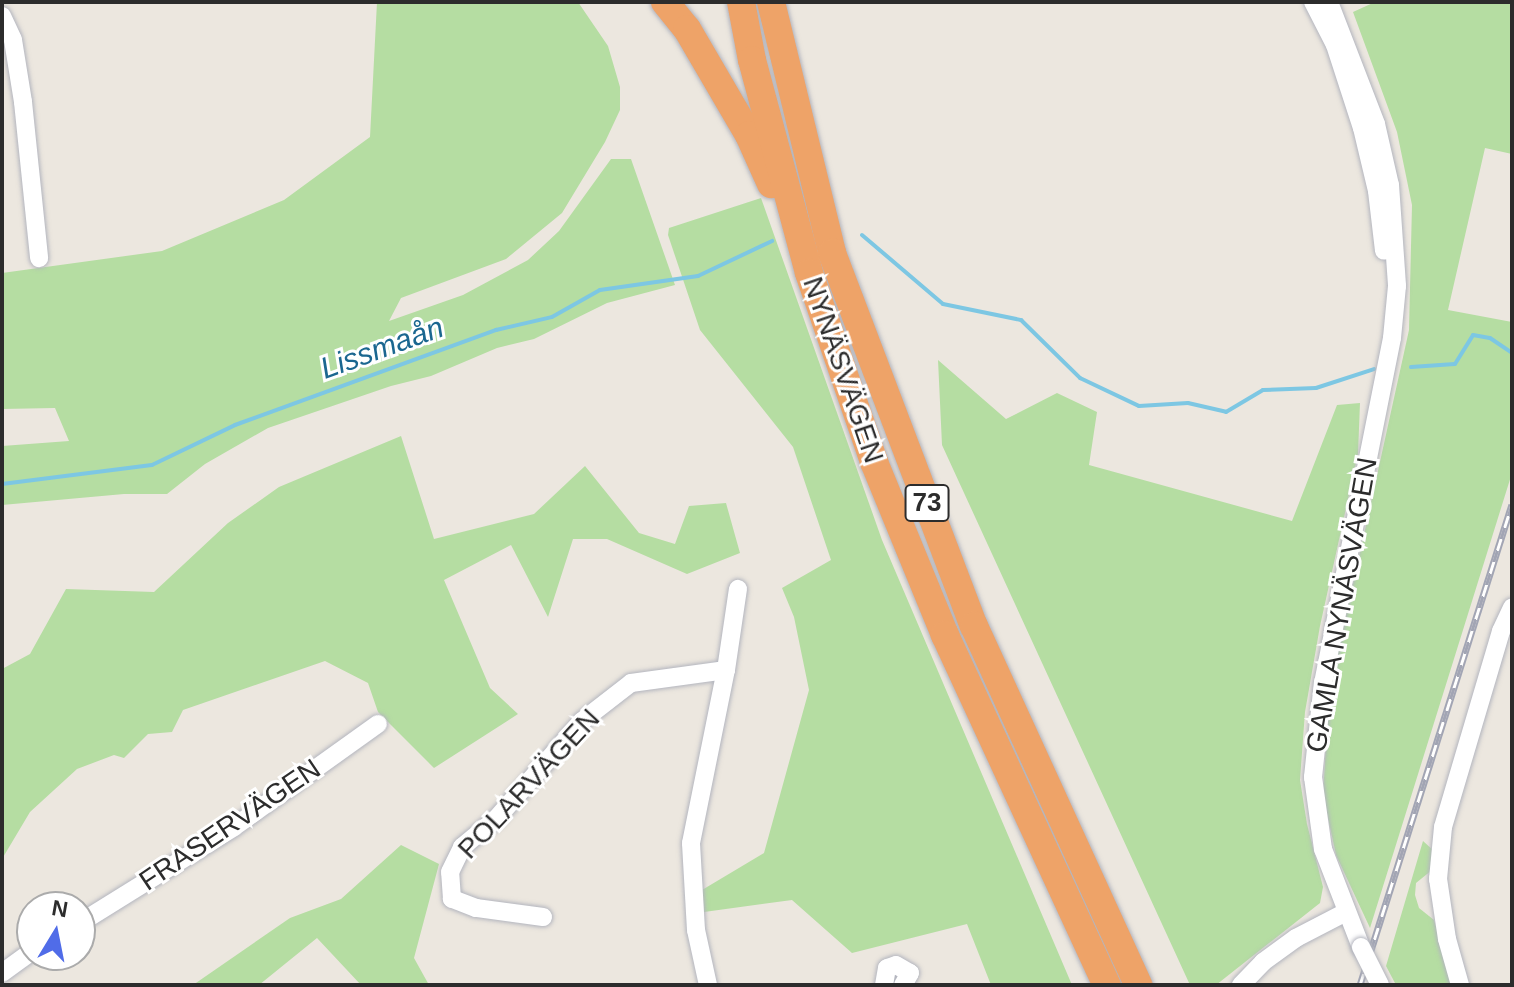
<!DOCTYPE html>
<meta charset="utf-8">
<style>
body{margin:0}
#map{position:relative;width:1514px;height:987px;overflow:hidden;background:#ece7df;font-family:Helvetica,sans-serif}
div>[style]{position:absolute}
.green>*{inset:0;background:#b5dda2}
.stream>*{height:4px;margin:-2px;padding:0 2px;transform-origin:2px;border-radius:2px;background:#7dc7e3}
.roads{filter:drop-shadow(0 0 2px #b3b5be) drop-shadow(0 0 2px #b3b5be)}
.minor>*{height:18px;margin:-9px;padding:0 9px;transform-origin:9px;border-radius:9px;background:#fff}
.highway>*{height:28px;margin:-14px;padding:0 14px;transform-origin:14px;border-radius:14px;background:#eea368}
.rail>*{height:7px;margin-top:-3.5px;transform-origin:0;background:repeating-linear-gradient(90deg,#fff 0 12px,#a2a5b4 0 24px);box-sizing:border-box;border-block:2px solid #a2a5b4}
.bridges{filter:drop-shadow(0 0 2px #b3b5be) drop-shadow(0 0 2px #b3b5be)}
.minor-bridge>*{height:18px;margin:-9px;padding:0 9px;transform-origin:9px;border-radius:9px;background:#fff}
span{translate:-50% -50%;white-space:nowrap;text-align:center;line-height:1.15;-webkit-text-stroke:6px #fff;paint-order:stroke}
.shield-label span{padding:2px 6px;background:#fff;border:2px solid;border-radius:6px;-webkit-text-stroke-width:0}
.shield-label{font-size:26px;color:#2c2c2c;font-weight:700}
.street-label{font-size:28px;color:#2c2c2c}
.water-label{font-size:30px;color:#1b6790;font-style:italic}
.frame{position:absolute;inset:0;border:4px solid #2c2c2c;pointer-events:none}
.north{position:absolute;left:16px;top:891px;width:80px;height:80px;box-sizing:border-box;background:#fff;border:2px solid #ababab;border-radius:50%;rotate:10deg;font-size:22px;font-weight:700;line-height:32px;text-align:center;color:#2c2c2c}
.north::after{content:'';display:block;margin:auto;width:28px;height:36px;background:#506ce8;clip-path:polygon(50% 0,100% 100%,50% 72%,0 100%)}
</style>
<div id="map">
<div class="green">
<i style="clip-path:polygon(377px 2px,578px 2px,608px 46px,620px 87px,620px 110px,605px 142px,562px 213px,506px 259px,401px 298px,389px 321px,463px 295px,528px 260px,559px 231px,611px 159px,631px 159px,675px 285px,607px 303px,534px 339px,497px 348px,431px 376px,391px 386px,268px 428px,205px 464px,167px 494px,124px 494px,2px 505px,2px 446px,69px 441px,55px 408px,2px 409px,2px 273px,162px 251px,284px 200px,370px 137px)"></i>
<i style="clip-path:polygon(1375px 2px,1512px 2px,1512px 154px,1485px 148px,1448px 310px,1512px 322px,1512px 473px,1370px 928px,1336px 855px,1323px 795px,1329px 693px,1409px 330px,1412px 205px,1397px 132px,1353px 12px)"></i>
<i style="clip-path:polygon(761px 198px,882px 540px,1072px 985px,991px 985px,967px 924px,852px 953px,792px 900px,704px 912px,702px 890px,764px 853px,809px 690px,794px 617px,782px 588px,831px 560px,793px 447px,700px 330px,668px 235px,669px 228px)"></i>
<i style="clip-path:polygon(938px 360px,1006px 419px,1057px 393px,1097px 412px,1089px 465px,1292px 521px,1337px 405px,1360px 403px,1358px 454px,1320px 626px,1305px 712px,1300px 780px,1307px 824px,1323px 887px,1320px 903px,1216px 985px,1190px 985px,942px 445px)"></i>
<i style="clip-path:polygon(401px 436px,434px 539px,534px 514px,585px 466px,639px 533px,675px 544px,689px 506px,726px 503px,740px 553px,687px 574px,607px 539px,573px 539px,548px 617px,511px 545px,444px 580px,490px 688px,518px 714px,434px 768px,378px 712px,368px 683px,325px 661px,183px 710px,172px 732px,148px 734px,124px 758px,114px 755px,77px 769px,30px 812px,2px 859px,2px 669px,30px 654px,66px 589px,154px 592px,228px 523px,279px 487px)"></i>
<i style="clip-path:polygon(1423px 841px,1434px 851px,1432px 870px,1416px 883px,1415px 895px,1419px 908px,1434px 920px,1453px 985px,1396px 985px,1386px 966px)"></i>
<i style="clip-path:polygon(401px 845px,439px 864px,414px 958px,429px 985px,361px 985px,317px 938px,259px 985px,193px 985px,290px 918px,341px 899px)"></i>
</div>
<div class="stream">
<i style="left:862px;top:235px;width:106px;rotate:40.4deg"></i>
<i style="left:943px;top:304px;width:80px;rotate:11.6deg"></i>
<i style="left:1021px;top:320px;width:83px;rotate:44.5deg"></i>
<i style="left:1080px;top:378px;width:65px;rotate:25.4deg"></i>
<i style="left:1139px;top:406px;width:49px;rotate:-3.5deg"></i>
<i style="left:1188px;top:403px;width:39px;rotate:13deg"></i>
<i style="left:1226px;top:412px;width:43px;rotate:-30.7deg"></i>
<i style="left:1263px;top:390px;width:53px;rotate:-2.2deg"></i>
<i style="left:1316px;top:388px;width:61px;rotate:-18.1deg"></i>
<i style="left:1411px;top:367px;width:44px;rotate:-3.9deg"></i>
<i style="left:1455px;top:364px;width:34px;rotate:-58deg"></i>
<i style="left:1473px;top:335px;width:17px;rotate:10deg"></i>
<i style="left:1490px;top:338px;width:27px;rotate:34deg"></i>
<i style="left:2px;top:484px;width:151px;rotate:-7.2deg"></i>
<i style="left:152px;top:465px;width:92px;rotate:-25.7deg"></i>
<i style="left:235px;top:425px;width:278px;rotate:-20deg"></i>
<i style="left:496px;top:330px;width:57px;rotate:-13.1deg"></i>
<i style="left:552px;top:317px;width:55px;rotate:-29.4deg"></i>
<i style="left:600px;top:290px;width:99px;rotate:-8.1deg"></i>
<i style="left:698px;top:276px;width:82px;rotate:-25.3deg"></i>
</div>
<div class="roads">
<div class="minor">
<i style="left:1313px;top:2px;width:48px;rotate:62.9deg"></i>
<i style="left:1335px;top:45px;width:87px;rotate:72deg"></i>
<i style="left:1362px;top:128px;width:65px;rotate:76.6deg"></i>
<i style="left:1377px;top:191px;width:60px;rotate:83.3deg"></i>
<i style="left:1329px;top:2px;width:131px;rotate:68.9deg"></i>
<i style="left:1376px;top:124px;width:63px;rotate:77.1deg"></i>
<i style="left:1390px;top:185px;width:101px;rotate:86deg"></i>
<i style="left:1397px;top:286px;width:52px;rotate:95.5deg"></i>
<i style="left:1392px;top:338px;width:351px;rotate:101.3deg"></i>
<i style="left:1323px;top:682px;width:96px;rotate:96deg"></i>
<i style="left:1313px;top:777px;width:73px;rotate:82.1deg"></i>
<i style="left:1323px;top:849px;width:105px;rotate:68.8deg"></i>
<i style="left:2px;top:16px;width:26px;rotate:65deg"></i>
<i style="left:13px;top:40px;width:63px;rotate:80.8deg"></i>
<i style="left:23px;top:102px;width:157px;rotate:84.1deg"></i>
<i style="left:543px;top:917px;width:68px;rotate:-172.3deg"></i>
<i style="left:476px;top:908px;width:26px;rotate:-159deg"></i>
<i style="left:452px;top:899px;width:27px;rotate:-94deg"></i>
<i style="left:450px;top:872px;width:28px;rotate:-64deg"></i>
<i style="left:462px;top:847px;width:44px;rotate:-39.5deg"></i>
<i style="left:496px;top:819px;width:130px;rotate:-48.7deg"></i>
<i style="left:582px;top:721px;width:62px;rotate:-37.8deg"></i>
<i style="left:631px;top:683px;width:96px;rotate:-7.8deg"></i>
<i style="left:80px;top:923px;width:181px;rotate:-31.9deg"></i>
<i style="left:234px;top:827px;width:177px;rotate:-35.6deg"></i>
<i style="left:2px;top:973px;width:37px;rotate:-36deg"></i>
<i style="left:708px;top:985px;width:56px;rotate:-102.3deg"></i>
<i style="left:696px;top:930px;width:87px;rotate:-93.3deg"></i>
<i style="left:691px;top:843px;width:177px;rotate:-78.6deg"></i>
<i style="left:726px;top:670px;width:82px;rotate:-81.6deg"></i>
<i style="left:884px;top:985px;width:17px;rotate:-80deg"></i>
<i style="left:887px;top:968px;width:9px;rotate:-18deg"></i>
<i style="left:896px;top:965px;width:16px;rotate:30deg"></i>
<i style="left:910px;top:973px;width:14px;rotate:120deg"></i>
<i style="left:1241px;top:985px;width:32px;rotate:-46deg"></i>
<i style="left:1263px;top:962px;width:41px;rotate:-36deg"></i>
<i style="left:1296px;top:938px;width:56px;rotate:-27.5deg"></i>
<i style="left:1460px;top:985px;width:48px;rotate:-105.8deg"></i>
<i style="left:1447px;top:939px;width:61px;rotate:-98.5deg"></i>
<i style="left:1438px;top:879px;width:52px;rotate:-84.5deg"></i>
<i style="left:1443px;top:827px;width:204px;rotate:-73.5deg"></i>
<i style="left:1501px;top:631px;width:26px;rotate:-65deg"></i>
</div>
<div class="highway">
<i style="left:665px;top:2px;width:35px;rotate:51deg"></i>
<i style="left:687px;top:29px;width:123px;rotate:59.7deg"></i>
<i style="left:749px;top:135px;width:54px;rotate:65.8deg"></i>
<i style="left:741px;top:2px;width:59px;rotate:79.3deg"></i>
<i style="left:752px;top:60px;width:220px;rotate:75deg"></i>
<i style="left:809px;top:273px;width:200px;rotate:71deg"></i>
<i style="left:874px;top:462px;width:187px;rotate:67.7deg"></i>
<i style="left:945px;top:635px;width:386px;rotate:65.2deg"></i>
<i style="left:771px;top:2px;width:258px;rotate:76.3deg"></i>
<i style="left:832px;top:253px;width:399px;rotate:69.2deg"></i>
<i style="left:974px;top:626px;width:395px;rotate:65.4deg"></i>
</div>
</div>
<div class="rail">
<i style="left:1360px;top:985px;width:504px;rotate:-72.46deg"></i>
</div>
<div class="bridges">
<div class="minor-bridge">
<i style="left:1361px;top:947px;width:42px;rotate:63.4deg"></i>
</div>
</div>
<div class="shield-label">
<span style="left:927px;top:503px">73</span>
</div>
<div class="street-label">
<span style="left:843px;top:370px;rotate:71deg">NYNÄSVÄGEN</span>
<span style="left:1342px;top:605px;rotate:-80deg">GAMLA NYNÄSVÄGEN</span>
<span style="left:529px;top:784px;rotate:-47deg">POLARVÄGEN</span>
<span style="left:230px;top:825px;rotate:-34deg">FRASERVÄGEN</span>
</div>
<div class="water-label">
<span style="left:382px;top:348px;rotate:-20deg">Lissmaån</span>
</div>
<div class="frame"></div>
<div class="north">N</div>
</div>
